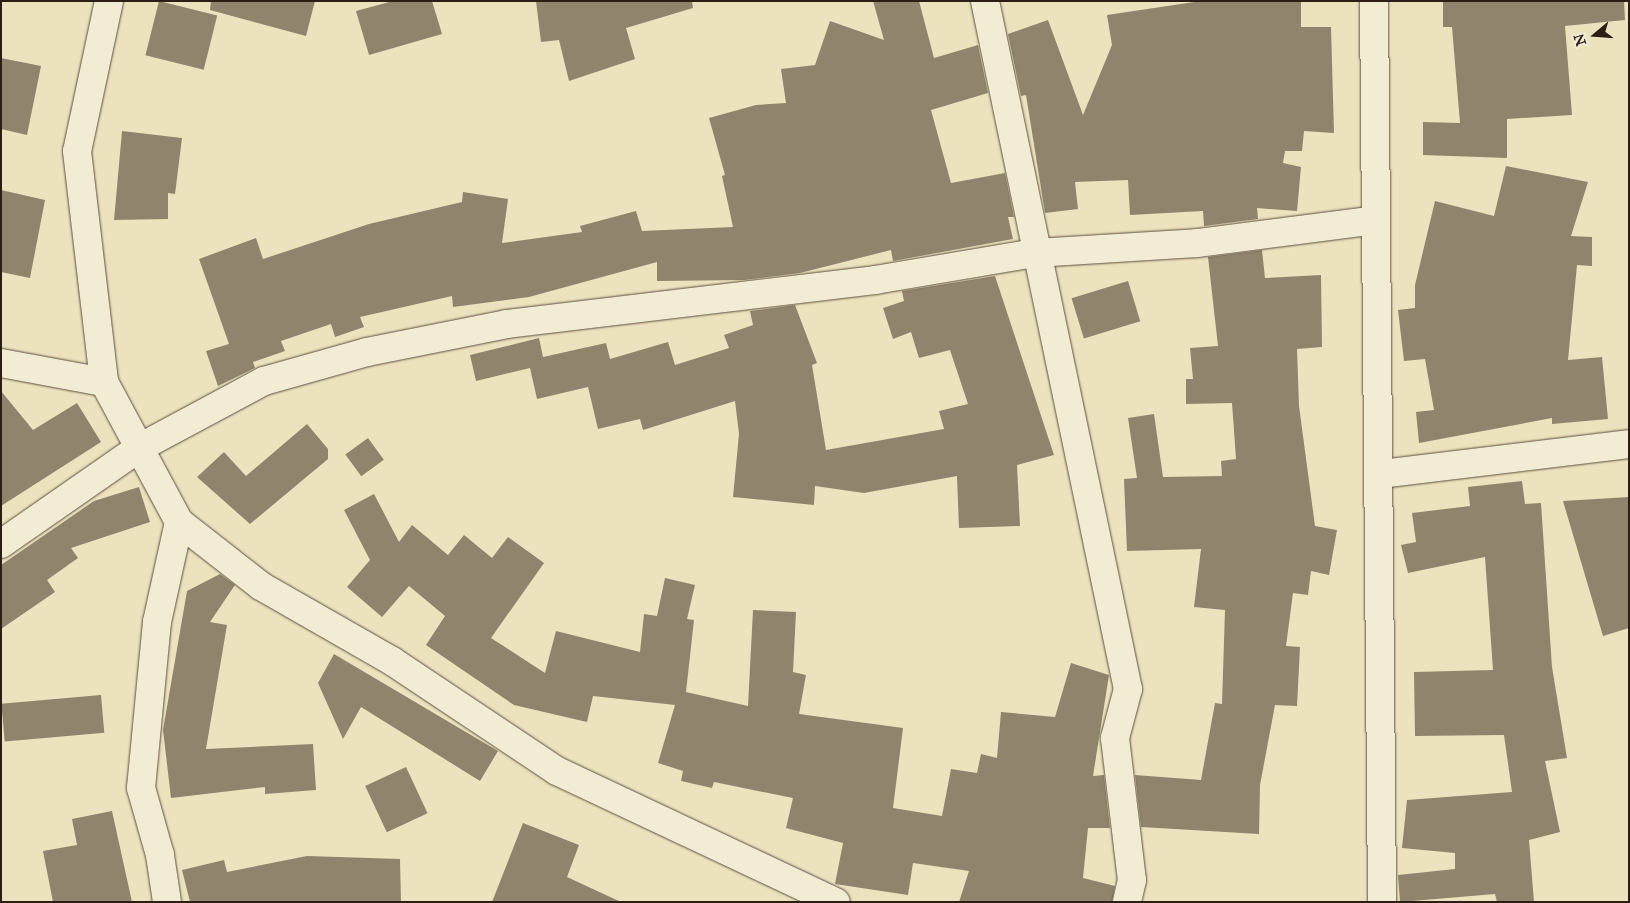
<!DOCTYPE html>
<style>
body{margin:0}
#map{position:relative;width:1630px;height:903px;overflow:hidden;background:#ede2be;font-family:"IM FELL Great Primer",serif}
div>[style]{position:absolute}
.building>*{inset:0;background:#90846d;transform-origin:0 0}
.roads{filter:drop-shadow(0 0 1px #5c4f3f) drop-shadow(0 0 1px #5c4f3f)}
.minor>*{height:28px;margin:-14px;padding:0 14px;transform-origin:14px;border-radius:14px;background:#f3ecd5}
.tertiary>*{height:28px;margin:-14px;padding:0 14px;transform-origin:14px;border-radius:14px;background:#f3ecd5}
span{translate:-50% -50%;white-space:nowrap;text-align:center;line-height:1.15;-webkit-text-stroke:4px #f3ecd5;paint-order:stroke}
.frame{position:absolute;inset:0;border:2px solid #2c1e15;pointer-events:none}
.north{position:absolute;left:1570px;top:10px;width:50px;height:50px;-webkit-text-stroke:4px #f3ecd5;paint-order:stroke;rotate:252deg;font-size:14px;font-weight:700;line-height:20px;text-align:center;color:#2c1e15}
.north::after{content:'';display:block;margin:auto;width:18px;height:22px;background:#2c1e15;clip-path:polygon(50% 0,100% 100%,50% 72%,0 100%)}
</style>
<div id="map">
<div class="building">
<i style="left:159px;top:1px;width:60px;height:56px;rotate:14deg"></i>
<i style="clip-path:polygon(211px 1px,315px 1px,306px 36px,210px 10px)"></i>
<i style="clip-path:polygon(393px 1px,432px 1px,442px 34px,369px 55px,356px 11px)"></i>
<i style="clip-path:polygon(536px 1px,692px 1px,693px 8px,626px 28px,635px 59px,569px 81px,559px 40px,541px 42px)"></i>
<i style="clip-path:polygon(873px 1px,919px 1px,934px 58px,978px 45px,988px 93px,931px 110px,951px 183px,1005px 173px,1014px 217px,1008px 217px,1013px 239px,893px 261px,891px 250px,800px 273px,744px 280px,657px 281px,657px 262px,529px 297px,453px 307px,452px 296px,360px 317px,364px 327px,335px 337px,331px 324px,281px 341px,285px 351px,253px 362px,255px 368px,218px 386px,206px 351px,229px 344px,199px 259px,256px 238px,263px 259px,369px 224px,462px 202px,463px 192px,508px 199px,502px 243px,582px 232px,580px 226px,636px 211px,642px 231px,733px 227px,722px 176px,725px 175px,709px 118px,756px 105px,786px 103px,781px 69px,815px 65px,830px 21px,884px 40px)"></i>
<i style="clip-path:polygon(1201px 1px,1301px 1px,1301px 27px,1331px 27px,1334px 133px,1304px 131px,1302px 151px,1285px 151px,1283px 163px,1301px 167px,1297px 211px,1257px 208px,1258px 219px,1204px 226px,1203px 211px,1130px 215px,1128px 180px,1075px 182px,1078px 209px,1045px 213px,1026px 95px,1021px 96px,1008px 34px,1048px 20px,1083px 115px,1112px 45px,1107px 15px)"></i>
<i style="clip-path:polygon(1443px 1px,1624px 1px,1625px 20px,1565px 26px,1572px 115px,1507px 119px,1507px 158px,1423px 155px,1423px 122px,1460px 123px,1452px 27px,1443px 27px)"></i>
<i style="clip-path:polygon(1px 58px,41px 66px,27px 135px,1px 129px)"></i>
<i style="clip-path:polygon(122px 131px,182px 138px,175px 194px,168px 193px,168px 219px,114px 220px)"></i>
<i style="clip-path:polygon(1506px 166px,1588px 182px,1571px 236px,1592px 237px,1592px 266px,1577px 265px,1568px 360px,1602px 357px,1608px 419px,1552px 424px,1552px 418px,1419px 443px,1416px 412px,1434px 410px,1425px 359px,1404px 361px,1398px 310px,1415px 308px,1415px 285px,1435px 201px,1494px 216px)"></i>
<i style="clip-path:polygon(1px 190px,45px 200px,30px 278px,1px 272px)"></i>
<i style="clip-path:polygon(1262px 250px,1265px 278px,1321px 275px,1322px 347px,1297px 349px,1299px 406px,1315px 526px,1337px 530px,1329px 575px,1311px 571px,1308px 595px,1293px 593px,1286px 646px,1300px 647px,1297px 706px,1275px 705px,1260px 785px,1259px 834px,1141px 827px,1135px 775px,1201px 780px,1215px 703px,1222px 704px,1225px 610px,1194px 607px,1201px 549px,1127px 551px,1124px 479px,1137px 478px,1128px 418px,1154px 414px,1163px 477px,1222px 476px,1221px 461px,1236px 459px,1232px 403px,1186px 404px,1186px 379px,1193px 379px,1190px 348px,1218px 346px,1208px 257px)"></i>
<i style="clip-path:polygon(995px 276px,1054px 455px,1017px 465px,1020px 526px,959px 528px,957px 476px,864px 493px,815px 486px,814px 505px,733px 497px,739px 434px,735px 401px,643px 430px,640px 419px,598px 429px,588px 387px,537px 399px,530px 368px,476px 381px,470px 355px,539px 338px,543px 357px,606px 343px,610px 359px,668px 342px,675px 365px,729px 348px,724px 335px,753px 325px,750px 311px,795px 305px,817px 363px,812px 365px,826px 450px,944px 429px,939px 411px,968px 404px,950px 350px,919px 358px,911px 332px,893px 339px,883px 308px,904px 301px,902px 291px)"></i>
<i style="left:1128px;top:281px;width:42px;height:59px;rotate:73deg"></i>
<i style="clip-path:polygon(1px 391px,33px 430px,77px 403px,101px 442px,1px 506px)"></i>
<i style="clip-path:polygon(307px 424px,328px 449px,328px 459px,250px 524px,197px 477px,224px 452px,246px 476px)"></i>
<i style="left:368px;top:438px;width:27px;height:28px;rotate:54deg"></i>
<i style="clip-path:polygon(1522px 481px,1525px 504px,1541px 503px,1552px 667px,1567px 758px,1545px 761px,1560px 832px,1529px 840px,1534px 902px,1497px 902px,1495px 894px,1400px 902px,1398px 875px,1455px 869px,1455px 853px,1402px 848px,1407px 800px,1512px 792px,1504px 735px,1415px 736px,1414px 672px,1493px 670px,1485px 557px,1408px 573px,1401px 545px,1416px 542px,1412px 513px,1470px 506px,1468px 487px)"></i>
<i style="clip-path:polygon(139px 487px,150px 522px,71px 548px,78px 558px,47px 580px,55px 592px,1px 629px,1px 565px,94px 501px)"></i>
<i style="clip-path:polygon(374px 494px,399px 542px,412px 525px,448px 555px,464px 535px,492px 558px,508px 537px,544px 563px,491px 638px,545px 673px,556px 631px,640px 652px,644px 614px,657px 616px,665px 578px,695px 585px,687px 619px,694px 620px,686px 692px,748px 706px,753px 610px,796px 612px,793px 672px,806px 675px,799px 714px,903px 728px,893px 808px,942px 816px,951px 769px,977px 773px,981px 754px,997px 758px,1001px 712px,1055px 717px,1071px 663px,1109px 675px,1093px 776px,1104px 775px,1110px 828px,1088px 828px,1083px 878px,1115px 886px,1112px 902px,959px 902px,969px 871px,913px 863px,908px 895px,835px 884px,843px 843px,786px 828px,793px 798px,714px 782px,712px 788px,681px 781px,683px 771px,658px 763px,675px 705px,593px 696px,587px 722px,514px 705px,426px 645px,445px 616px,409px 586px,382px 617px,347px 587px,370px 560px,344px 510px)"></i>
<i style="clip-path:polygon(1629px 497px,1629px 628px,1603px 636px,1563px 501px)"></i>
<i style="clip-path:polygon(220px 574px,235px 585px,210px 622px,227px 625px,206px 749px,313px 744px,316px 790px,265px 794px,265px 787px,171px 798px,163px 730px,187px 591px)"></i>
<i style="clip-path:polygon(334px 654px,498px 751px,480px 781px,361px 707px,343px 739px,318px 683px)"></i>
<i style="left:101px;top:695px;width:38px;height:100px;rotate:85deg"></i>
<i style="left:406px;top:767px;width:51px;height:45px;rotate:65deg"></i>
<i style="clip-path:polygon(112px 811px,132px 902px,53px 902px,43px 851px,77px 845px,72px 819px)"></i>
<i style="clip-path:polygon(523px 823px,579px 845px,567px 877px,621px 902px,492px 902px)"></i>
<i style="clip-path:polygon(307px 856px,400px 859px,401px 902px,190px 902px,182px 870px,224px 860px,227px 872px)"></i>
</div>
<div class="roads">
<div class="minor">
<i style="left:109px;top:1px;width:153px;rotate:102deg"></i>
<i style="left:77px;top:151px;width:233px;rotate:83.3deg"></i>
<i style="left:104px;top:382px;width:159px;rotate:61.8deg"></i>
<i style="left:179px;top:522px;width:104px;rotate:38deg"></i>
<i style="left:261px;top:586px;width:151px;rotate:29.8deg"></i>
<i style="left:392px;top:661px;width:198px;rotate:33.7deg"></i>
<i style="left:557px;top:771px;width:308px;rotate:25.2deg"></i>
<i style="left:985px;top:1px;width:703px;rotate:78.26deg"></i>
<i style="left:1128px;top:689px;width:51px;rotate:104.9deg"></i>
<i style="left:1115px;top:738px;width:143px;rotate:83.2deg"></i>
<i style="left:1132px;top:880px;width:23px;rotate:103deg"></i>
<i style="left:1px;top:363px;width:105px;rotate:10.5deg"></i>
<i style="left:1381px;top:474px;width:250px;rotate:-6.9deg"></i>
<i style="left:1px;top:544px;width:168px;rotate:-34.8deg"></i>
<i style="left:139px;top:448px;width:142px;rotate:-28.2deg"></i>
<i style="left:264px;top:381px;width:107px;rotate:-15.7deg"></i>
<i style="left:367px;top:352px;width:143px;rotate:-11.3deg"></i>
<i style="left:507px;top:324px;width:371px;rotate:-6.8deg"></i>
<i style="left:875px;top:280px;width:162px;rotate:-9.6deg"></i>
<i style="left:1035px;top:253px;width:162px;rotate:-3.5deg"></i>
<i style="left:1197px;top:243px;width:180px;rotate:-7.3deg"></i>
<i style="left:167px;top:902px;width:48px;rotate:-98.5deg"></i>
<i style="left:160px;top:855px;width:70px;rotate:-105.8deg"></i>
<i style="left:141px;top:788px;width:167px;rotate:-84.5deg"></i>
<i style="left:157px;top:622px;width:102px;rotate:-77.6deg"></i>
</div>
<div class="tertiary">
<i style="left:1374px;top:1px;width:901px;rotate:89.49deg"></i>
</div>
</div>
<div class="frame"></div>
<div class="north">N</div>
</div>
